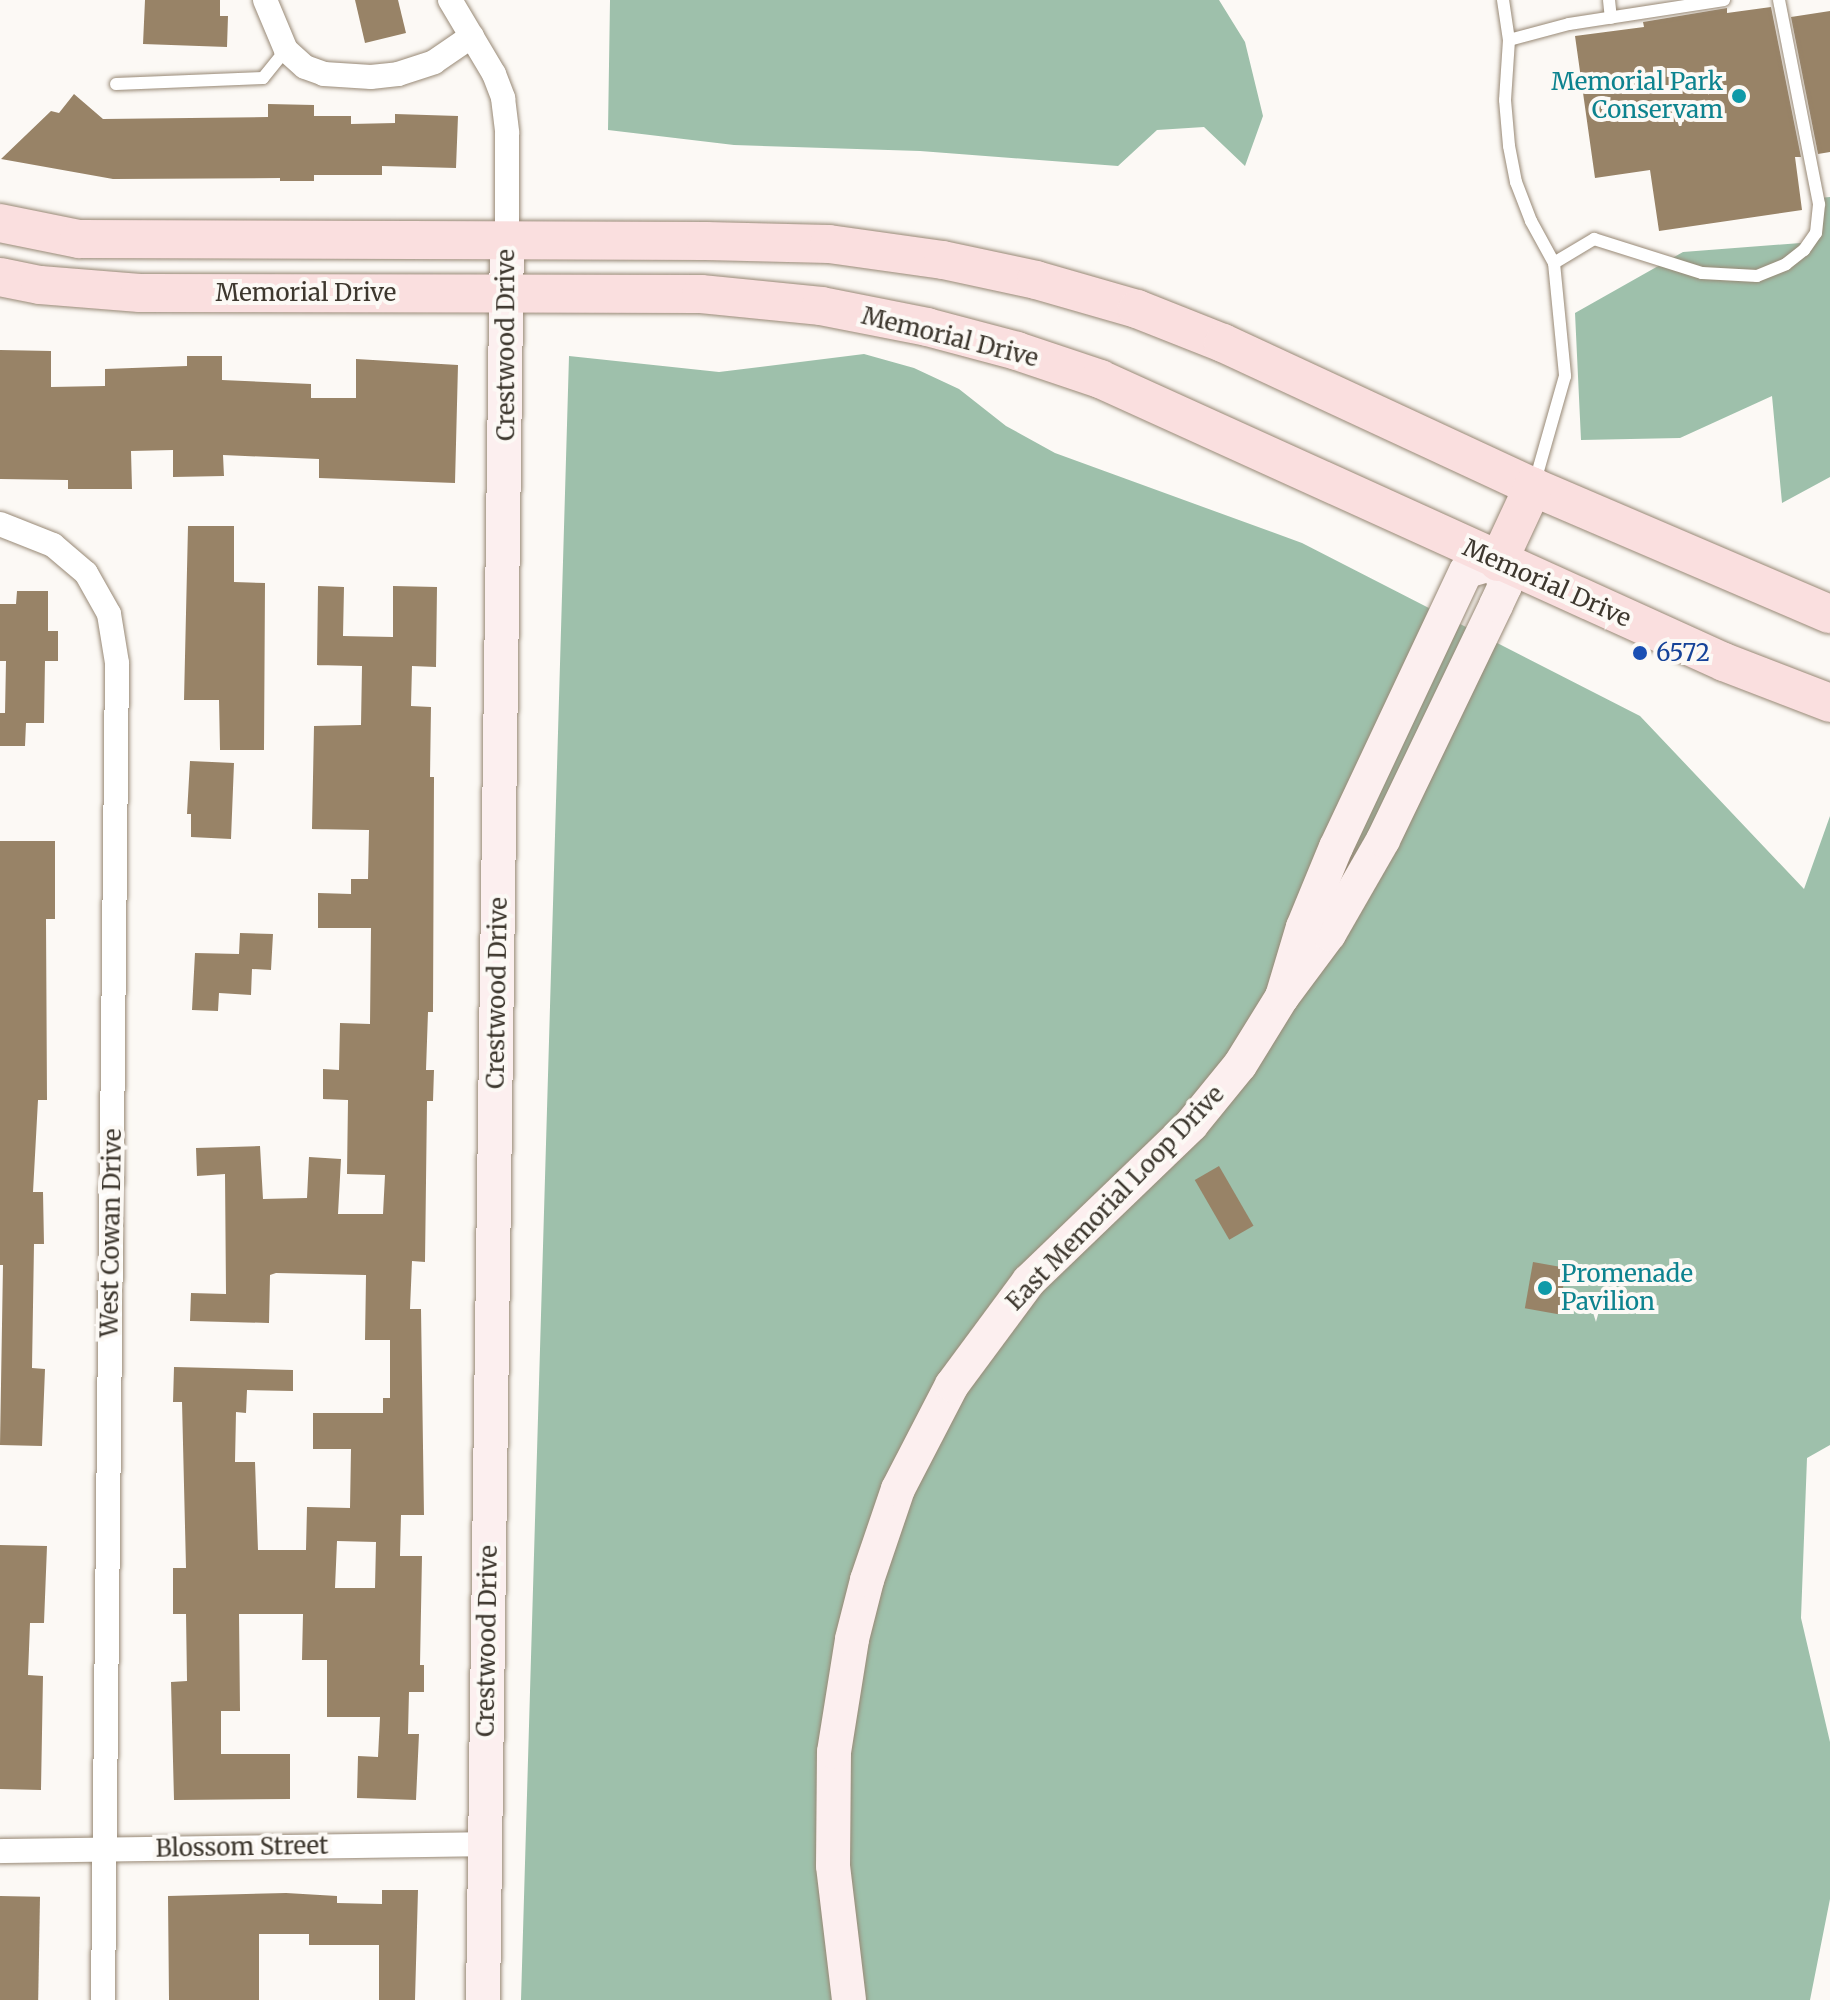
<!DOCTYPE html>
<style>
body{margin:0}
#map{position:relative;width:1830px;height:2000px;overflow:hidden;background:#fcf9f5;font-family:Merriweather,serif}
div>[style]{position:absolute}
.forest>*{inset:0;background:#9ec0ab}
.building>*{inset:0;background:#988367;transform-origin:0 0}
.roads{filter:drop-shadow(0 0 2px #988976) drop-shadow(0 0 2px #988976)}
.lane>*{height:12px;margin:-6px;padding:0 6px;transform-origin:6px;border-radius:6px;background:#fff}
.street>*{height:24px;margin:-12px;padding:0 12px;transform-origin:12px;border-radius:12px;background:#fff}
.secondary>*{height:34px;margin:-17px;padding:0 17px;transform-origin:17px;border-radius:17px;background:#fcefef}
.primary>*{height:38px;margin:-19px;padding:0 19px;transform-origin:19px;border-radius:19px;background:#fadfdf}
.dots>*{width:22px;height:22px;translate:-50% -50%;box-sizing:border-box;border:4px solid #fcf9f5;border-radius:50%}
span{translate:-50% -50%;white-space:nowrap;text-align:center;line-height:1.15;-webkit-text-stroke:8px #fcf9f5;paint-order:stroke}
.culture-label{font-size:24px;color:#0d838f}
.right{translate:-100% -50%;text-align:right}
.left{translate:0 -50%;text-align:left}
.street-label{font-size:24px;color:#3d372e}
.transit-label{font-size:24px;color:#164399}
</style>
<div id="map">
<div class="forest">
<i style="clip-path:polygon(610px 0,1219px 0,1245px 42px,1263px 116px,1245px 166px,1204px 127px,1157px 130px,1118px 166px,920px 151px,734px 145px,608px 130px)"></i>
<i style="clip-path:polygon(1830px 197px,1830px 477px,1782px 503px,1772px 396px,1680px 438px,1581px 440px,1575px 313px,1683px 252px,1814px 242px,1819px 198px)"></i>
<i style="clip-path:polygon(864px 354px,914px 368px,959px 389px,1006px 426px,1055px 453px,1302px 543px,1640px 716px,1804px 889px,1830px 816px,1830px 1445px,1807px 1458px,1801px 1618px,1830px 1742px,1830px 1899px,1810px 2000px,521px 2000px,569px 356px,719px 372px)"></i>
</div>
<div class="building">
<i style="clip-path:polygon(145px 0,220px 0,220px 16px,228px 16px,227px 47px,143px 44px)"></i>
<i style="clip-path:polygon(355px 0,398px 0,406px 33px,365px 43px)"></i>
<i style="clip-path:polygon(1771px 7px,1801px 157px,1795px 157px,1802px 210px,1659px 231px,1650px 170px,1595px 178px,1575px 36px,1644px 27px,1643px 22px,1727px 8px,1727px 13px)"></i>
<i style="clip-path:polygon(1830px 11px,1830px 152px,1818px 154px,1791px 17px)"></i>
<i style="clip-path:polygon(74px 94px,103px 119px,268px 117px,268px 104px,314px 105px,314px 116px,351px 116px,351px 124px,395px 123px,395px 114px,458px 116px,456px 168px,382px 166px,382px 175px,314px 175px,314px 181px,280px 181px,280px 178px,113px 179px,1px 159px,51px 111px,59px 113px)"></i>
<i style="clip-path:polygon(0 350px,51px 351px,51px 387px,105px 386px,105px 369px,187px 366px,187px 356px,222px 356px,222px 380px,311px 384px,311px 398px,356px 398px,356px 359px,458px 365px,455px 483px,319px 478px,319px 459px,223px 455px,224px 476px,173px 477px,173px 450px,131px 451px,132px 489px,68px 489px,68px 480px,0 479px)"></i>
<i style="clip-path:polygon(188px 526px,234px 526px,234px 582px,265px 583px,264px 750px,220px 750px,219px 700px,184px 700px)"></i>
<i style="clip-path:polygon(evenodd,318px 586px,344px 587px,343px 636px,393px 637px,393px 586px,437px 587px,436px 667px,412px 666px,411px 706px,431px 707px,430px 777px,434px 777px,433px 1012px,428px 1012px,426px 1070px,434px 1070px,433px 1101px,427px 1101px,425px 1262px,412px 1261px,410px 1309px,421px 1309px,424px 1515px,401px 1515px,400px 1556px,422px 1556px,420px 1665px,424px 1665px,424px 1692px,409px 1692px,408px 1734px,419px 1734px,416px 1800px,357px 1798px,358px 1756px,378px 1757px,380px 1717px,327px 1717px,327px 1660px,302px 1660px,303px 1614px,239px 1614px,240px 1711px,221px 1711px,221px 1754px,290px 1754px,290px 1799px,174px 1800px,171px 1682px,187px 1681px,186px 1614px,173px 1614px,173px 1568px,186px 1568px,182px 1402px,173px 1402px,174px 1367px,293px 1370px,293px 1391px,247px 1390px,246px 1413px,236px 1412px,235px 1462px,255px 1462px,258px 1550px,306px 1550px,307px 1507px,350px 1508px,351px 1449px,313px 1449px,313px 1413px,383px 1413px,383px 1398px,390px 1398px,390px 1340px,365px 1340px,366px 1275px,276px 1273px,270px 1275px,269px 1323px,190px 1321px,191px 1293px,226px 1294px,225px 1174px,197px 1176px,196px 1148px,260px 1146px,263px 1199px,307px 1198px,309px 1157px,341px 1159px,338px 1214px,383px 1214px,385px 1175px,347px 1174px,348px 1100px,323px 1099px,323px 1069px,339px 1070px,340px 1023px,370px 1024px,371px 928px,318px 928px,318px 893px,351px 894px,351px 879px,368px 879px,369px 830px,312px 829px,314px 726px,361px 725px,362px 666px,317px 665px,318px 586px,337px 1541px,376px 1542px,375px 1588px,335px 1588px,337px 1541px)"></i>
<i style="clip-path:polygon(17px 591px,48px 591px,48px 631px,58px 631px,58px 661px,45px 661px,44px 723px,26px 723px,25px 746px,0 746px,0 713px,5px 713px,6px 661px,0 661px,0 604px,16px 604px)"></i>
<i style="clip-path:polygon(190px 761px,234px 763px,231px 839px,191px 837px,191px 814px,187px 814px)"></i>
<i style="clip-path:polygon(0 841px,55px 841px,55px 919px,46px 919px,47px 1100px,38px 1100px,33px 1192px,43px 1192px,44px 1244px,34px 1244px,32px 1368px,45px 1369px,42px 1446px,0 1445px,3px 1265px,0 1265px)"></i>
<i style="clip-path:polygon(240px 933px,273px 934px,271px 970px,252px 969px,251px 995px,219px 993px,218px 1011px,192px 1010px,195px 953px,239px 954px)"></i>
<i style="left:1219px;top:1166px;width:69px;height:28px;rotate:60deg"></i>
<i style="left:1533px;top:1262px;width:34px;height:47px;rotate:10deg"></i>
<i style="clip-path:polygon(0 1545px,47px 1546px,44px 1623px,30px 1623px,28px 1675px,43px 1676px,41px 1790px,0 1789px)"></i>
<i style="clip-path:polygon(382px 1890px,418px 1890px,415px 2000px,379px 2000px,379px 1945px,309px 1945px,309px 1934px,259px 1934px,259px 2000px,169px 2000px,168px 1896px,286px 1893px,337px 1896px,337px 1903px,382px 1904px)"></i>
<i style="left:0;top:1896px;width:40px;height:104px;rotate:1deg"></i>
</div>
<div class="roads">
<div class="lane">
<i style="left:1503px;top:0;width:40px;rotate:81.5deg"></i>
<i style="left:1509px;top:40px;width:60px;rotate:93.8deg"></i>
<i style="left:1505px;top:100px;width:46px;rotate:85deg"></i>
<i style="left:1509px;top:146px;width:37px;rotate:79deg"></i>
<i style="left:1516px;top:182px;width:42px;rotate:69deg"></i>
<i style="left:1531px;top:221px;width:48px;rotate:61.3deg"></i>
<i style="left:1554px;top:263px;width:114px;rotate:84.4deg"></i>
<i style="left:1565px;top:376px;width:109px;rotate:105.9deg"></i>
<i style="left:1609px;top:0;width:18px;rotate:84deg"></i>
<i style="left:1509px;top:40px;width:62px;rotate:-14.9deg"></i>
<i style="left:1569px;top:24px;width:157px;rotate:-8.8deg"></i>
<i style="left:116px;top:84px;width:147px;rotate:-2.3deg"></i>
<i style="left:263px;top:78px;width:36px;rotate:-51deg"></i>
<i style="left:1554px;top:263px;width:47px;rotate:-31deg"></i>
<i style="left:1594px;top:239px;width:113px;rotate:17.5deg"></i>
<i style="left:1702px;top:273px;width:55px;rotate:3.1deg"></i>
<i style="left:1757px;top:276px;width:31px;rotate:-22deg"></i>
<i style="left:1786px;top:264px;width:23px;rotate:-38deg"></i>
<i style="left:1804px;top:250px;width:21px;rotate:-55deg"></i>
<i style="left:1816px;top:233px;width:29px;rotate:-84deg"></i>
<i style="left:1819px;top:204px;width:208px;rotate:-101.1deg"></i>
</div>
<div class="street">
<i style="left:265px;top:0;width:54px;rotate:67.2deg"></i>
<i style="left:286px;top:50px;width:25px;rotate:42deg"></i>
<i style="left:305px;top:67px;width:20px;rotate:20deg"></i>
<i style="left:324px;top:74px;width:47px;rotate:3.7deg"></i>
<i style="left:371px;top:77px;width:27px;rotate:-6deg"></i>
<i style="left:398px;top:74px;width:38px;rotate:-18deg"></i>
<i style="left:434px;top:62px;width:46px;rotate:-34.4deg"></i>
<i style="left:450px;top:0;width:86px;rotate:59.3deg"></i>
<i style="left:494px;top:74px;width:26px;rotate:69deg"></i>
<i style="left:503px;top:98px;width:35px;rotate:83deg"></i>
<i style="left:507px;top:133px;width:107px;rotate:90deg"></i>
<i style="left:0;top:524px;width:57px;rotate:21.6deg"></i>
<i style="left:53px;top:545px;width:43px;rotate:40.3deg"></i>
<i style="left:86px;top:573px;width:47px;rotate:60.7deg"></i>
<i style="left:109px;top:614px;width:50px;rotate:80.7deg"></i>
<i style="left:117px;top:663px;width:1337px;rotate:90.6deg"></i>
<i style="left:0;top:1851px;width:484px;rotate:-0.8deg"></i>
</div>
<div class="secondary">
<i style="left:483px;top:2000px;width:1760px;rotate:-89.22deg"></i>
<i style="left:849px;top:2000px;width:135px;rotate:-96.8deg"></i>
<i style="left:833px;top:1866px;width:114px;rotate:-89.5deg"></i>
<i style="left:834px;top:1752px;width:114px;rotate:-80.9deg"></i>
<i style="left:852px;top:1639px;width:61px;rotate:-75.7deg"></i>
<i style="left:867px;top:1580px;width:96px;rotate:-71.2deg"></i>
<i style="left:898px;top:1489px;width:117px;rotate:-62.6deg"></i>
<i style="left:952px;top:1385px;width:129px;rotate:-53.5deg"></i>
<i style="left:1029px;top:1281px;width:225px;rotate:-43.9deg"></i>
<i style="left:1191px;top:1125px;width:77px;rotate:-50.8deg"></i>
<i style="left:1240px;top:1065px;width:80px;rotate:-58.3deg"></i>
<i style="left:1282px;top:997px;width:79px;rotate:-53.3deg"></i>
<i style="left:1329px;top:934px;width:108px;rotate:-60.1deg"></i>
<i style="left:1383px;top:840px;width:261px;rotate:-64.3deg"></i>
<i style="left:1496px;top:605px;width:21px;rotate:-65deg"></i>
<i style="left:1505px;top:586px;width:25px;rotate:-106deg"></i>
<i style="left:1498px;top:562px;width:33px;rotate:164deg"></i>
<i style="left:1466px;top:571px;width:305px;rotate:115.2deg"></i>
<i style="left:1336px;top:847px;width:87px;rotate:112.4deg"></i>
<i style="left:1303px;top:927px;width:73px;rotate:106.7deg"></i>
</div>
<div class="primary">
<i style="left:0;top:223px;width:81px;rotate:11.4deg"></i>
<i style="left:79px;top:239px;width:627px;rotate:0.18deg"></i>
<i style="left:706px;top:241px;width:123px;rotate:1.4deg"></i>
<i style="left:829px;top:244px;width:115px;rotate:8deg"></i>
<i style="left:943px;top:260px;width:95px;rotate:12.1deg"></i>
<i style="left:1036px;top:280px;width:105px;rotate:16deg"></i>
<i style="left:1137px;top:309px;width:92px;rotate:21.6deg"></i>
<i style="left:1223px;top:343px;width:342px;rotate:24.9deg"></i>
<i style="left:1533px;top:487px;width:323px;rotate:23.2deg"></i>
<i style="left:0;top:277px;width:41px;rotate:11.3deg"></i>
<i style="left:40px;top:285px;width:100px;rotate:4.6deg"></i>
<i style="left:140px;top:293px;width:561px;rotate:0.1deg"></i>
<i style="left:701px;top:294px;width:121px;rotate:5.7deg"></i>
<i style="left:821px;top:306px;width:108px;rotate:11.2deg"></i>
<i style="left:927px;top:327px;width:93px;rotate:14.9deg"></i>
<i style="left:1017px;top:351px;width:88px;rotate:18.6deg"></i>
<i style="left:1100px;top:379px;width:685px;rotate:24.4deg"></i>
<i style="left:1724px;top:662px;width:114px;rotate:21.1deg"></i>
<i style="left:1498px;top:562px;width:83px;rotate:-65deg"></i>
</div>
</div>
<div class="dots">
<i style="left:1739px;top:96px;background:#0f9aa8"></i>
<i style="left:1640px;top:653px;background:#1a4fb4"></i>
<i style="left:1545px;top:1288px;background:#0f9aa8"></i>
</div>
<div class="culture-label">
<span class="right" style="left:1723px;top:96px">Memorial Park<br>Conservam</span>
<span class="left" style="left:1561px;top:1288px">Promenade<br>Pavilion</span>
</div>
<div class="street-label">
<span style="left:306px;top:293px">Memorial Drive</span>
<span style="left:950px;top:337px;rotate:14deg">Memorial Drive</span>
<span style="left:506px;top:345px;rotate:-90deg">Crestwood Drive</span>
<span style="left:1547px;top:583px;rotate:24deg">Memorial Drive</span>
<span style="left:497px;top:993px;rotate:-89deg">Crestwood Drive</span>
<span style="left:1115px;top:1198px;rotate:-46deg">East Memorial Loop Drive</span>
<span style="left:111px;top:1233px;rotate:-89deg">West Cowan Drive</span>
<span style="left:487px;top:1641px;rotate:-89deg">Crestwood Drive</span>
<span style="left:242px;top:1847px;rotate:-1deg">Blossom Street</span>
</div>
<div class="transit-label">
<span class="left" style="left:1656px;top:653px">6572</span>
</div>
</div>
